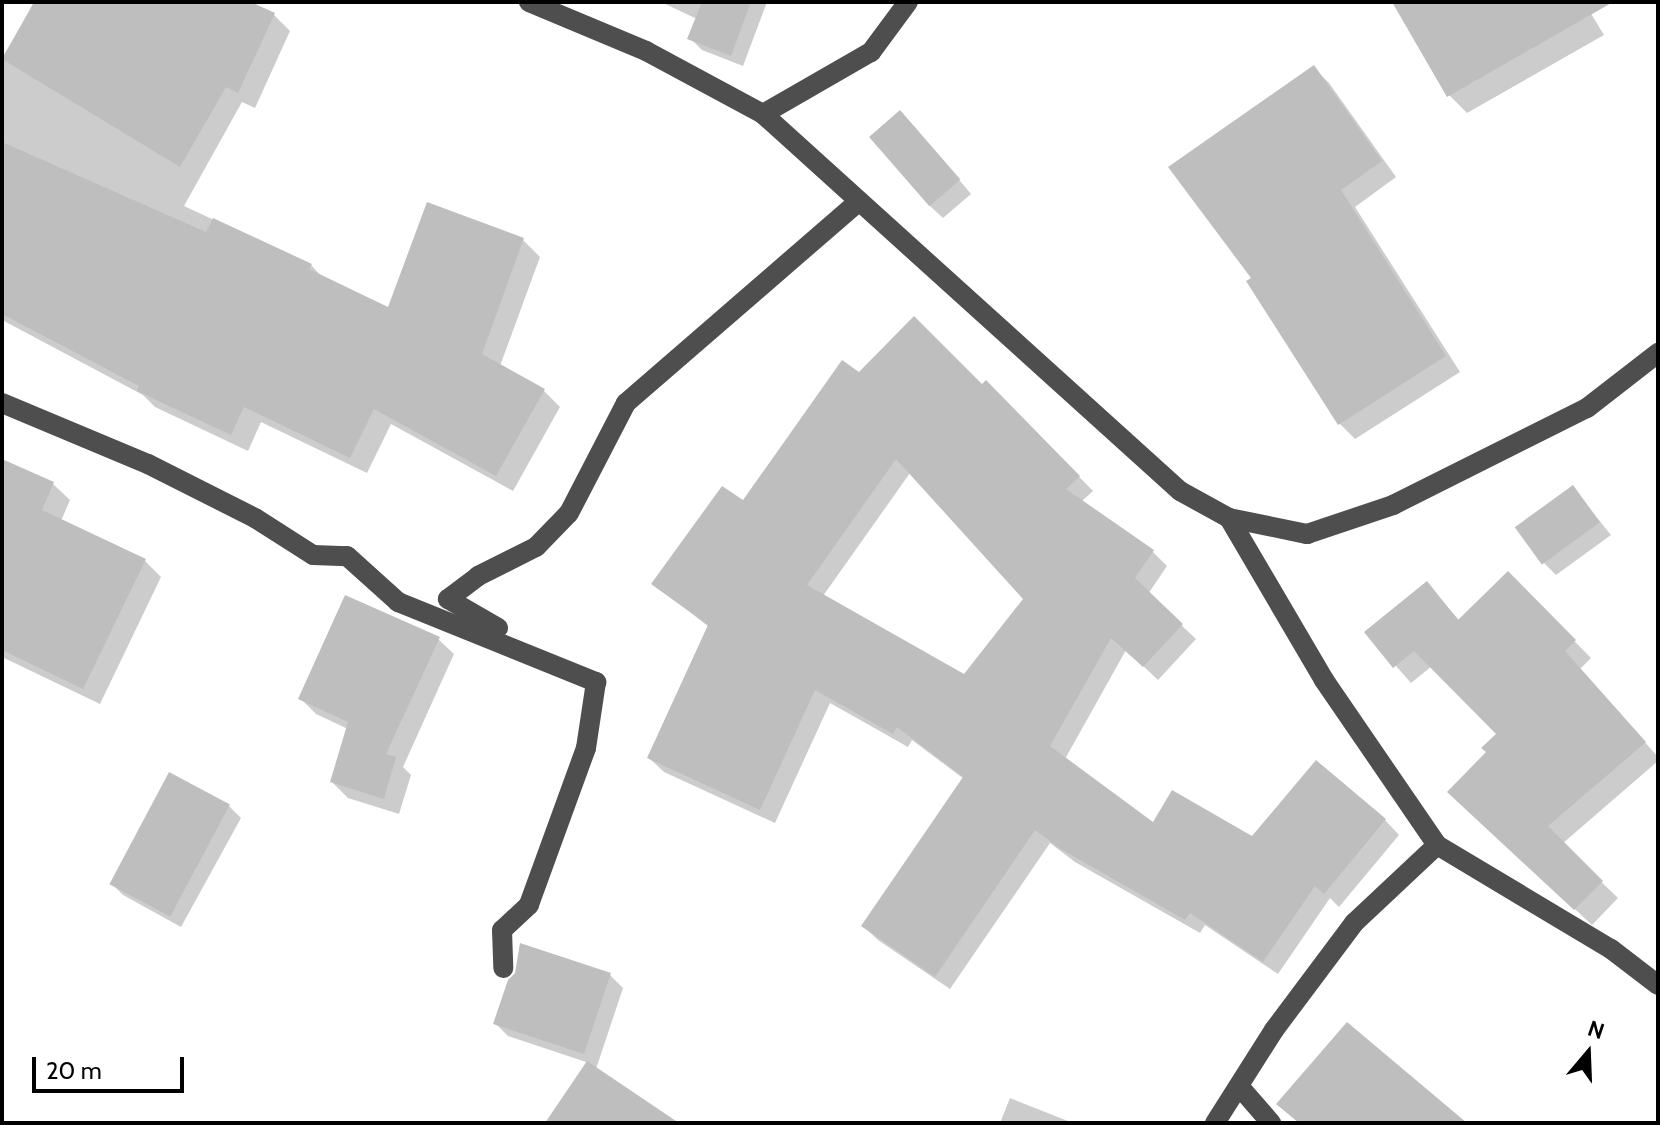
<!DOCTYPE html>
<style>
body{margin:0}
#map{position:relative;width:1660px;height:1125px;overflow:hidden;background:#fff;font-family:Cabin,sans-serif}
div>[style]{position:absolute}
.shadow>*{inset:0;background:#0003}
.building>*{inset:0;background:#bebebe;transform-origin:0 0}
.minor>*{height:20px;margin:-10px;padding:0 10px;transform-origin:10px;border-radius:10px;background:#4e4e4e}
span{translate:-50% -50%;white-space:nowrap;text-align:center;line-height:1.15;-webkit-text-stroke:7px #fff;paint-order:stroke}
.frame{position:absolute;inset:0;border:4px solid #000;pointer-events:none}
.north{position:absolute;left:1548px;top:1013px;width:80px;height:80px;-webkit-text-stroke:6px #fff;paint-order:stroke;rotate:19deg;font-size:22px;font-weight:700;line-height:32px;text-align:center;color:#000}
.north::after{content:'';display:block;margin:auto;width:28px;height:36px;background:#000;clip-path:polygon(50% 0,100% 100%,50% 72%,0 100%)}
.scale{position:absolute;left:32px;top:1057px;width:152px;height:36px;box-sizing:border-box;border:4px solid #000;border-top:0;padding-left:10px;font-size:24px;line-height:28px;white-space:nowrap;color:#000;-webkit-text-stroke:6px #fff;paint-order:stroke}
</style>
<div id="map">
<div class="shadow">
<i style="clip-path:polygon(36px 2px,246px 2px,274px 15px,290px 31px,255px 108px,242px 102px,184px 206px,311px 265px,323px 278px,389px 310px,523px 240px,540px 257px,500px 366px,543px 390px,560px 407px,513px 491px,391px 424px,367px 473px,261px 422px,248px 451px,155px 407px,143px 395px,4px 321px,2px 326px,2px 58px)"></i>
<i style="clip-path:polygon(661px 2px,767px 2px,743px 66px,702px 50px,690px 38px,697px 19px)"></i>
<i style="clip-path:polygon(1413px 2px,1584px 2px,1604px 35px,1467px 113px,1449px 95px)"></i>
<i style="clip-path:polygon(1313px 67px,1329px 83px,1396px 177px,1355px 207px,1460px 372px,1355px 439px,1339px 423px,1254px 278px)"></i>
<i style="clip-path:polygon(913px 125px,971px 194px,943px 218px,930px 206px)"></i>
<i style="clip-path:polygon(evenodd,859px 374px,982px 387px,986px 382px,1093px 491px,1081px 502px,1153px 552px,1167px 566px,1148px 594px,1196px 639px,1158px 680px,1126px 650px,1065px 759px,1154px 825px,1253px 838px,1385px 820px,1399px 835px,1339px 907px,1330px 898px,1278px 974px,1205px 925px,1200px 933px,1075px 862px,1050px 843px,950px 989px,878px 940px,863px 926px,964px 779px,912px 740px,908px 747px,830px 703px,775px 823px,664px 772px,649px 758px,709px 627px,653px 583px,743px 503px,859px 374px,910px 473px,1026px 599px,965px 676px,823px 596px,910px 473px)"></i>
<i style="clip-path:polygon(2px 461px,53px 484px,70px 500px,61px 521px,145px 561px,161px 577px,100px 704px,2px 657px)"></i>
<i style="clip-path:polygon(1573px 488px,1611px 535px,1556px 575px,1544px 563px)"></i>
<i style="clip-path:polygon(1508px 574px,1591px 658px,1580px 669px,1658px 757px,1658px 761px,1562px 844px,1618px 898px,1592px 925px,1466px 808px,1499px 734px,1432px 666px,1411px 683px,1367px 633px,1427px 584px,1460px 621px)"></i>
<i style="clip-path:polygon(438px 639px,454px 654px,403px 767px,411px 775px,399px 814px,348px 798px,332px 782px,348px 729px,316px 714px,300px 698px)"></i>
<i style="clip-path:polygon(170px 774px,229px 806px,241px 818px,181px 927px,123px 895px,111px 883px)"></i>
<i style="clip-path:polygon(610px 975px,623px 988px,596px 1069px,663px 1123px,548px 1123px,589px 1063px,508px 1036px,495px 1023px)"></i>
<i style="clip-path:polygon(1010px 1098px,1073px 1123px,1000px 1123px)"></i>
</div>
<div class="building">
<i style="clip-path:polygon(34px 2px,251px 2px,275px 13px,238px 93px,226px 87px,180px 167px,2px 59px)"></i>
<i style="clip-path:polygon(702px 2px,751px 2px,731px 56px,687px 39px)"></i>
<i style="clip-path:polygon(1392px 2px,1613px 2px,1447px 97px)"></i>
<i style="clip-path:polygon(1314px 65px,1382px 161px,1341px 190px,1446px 356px,1338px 425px,1246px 281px,1251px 278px,1168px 167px)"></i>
<i style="left:900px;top:110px;width:92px;height:41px;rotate:49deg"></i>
<i style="clip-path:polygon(2px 142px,206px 232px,213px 218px,312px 264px,309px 269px,388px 307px,427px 202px,524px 238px,482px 354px,545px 389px,496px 476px,374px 409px,350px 458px,244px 407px,231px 435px,137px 391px,139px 386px,2px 314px)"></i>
<i style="clip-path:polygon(evenodd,914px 316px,982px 384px,986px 380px,1080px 476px,1066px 489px,1154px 550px,1135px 578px,1183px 624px,1143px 667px,1111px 638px,1050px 746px,1153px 822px,1172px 790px,1252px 836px,1316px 760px,1386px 819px,1324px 894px,1315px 886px,1263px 962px,1190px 913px,1185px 920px,1059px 848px,1035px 830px,935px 977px,861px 926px,963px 777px,897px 727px,893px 734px,815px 690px,760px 810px,647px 758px,708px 625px,651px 584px,722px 486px,743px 500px,842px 360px,859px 372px,914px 316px,896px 459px,1023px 599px,964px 674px,807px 585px,896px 459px)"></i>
<i style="clip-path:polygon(2px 459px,54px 482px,42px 510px,146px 559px,83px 689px,2px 650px)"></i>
<i style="left:1573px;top:485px;width:46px;height:72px;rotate:54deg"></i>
<i style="clip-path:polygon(1508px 571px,1576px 640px,1565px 651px,1646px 742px,1548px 826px,1603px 881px,1574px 910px,1447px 792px,1486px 752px,1481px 748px,1496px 734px,1414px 651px,1393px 668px,1364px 632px,1427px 581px,1458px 620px)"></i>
<i style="clip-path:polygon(345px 595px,440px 637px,386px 754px,396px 757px,384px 799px,330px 782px,348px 722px,298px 699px)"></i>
<i style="left:169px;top:772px;width:69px;height:127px;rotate:28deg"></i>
<i style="clip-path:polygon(520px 943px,611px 973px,584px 1054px,493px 1024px,508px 980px,515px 973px)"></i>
<i style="clip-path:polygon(1347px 1022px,1467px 1123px,1299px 1123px,1276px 1104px)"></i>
<i style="clip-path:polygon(587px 1061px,679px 1123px,545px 1123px)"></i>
</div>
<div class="minor">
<i style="left:529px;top:2px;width:127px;rotate:22.7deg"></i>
<i style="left:646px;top:51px;width:133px;rotate:28.3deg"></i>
<i style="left:763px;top:114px;width:562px;rotate:42.12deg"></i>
<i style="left:1180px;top:491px;width:56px;rotate:28.9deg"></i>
<i style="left:1229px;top:518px;width:80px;rotate:11.6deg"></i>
<i style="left:1307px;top:534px;width:91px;rotate:-18.6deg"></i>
<i style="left:1393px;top:505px;width:217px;rotate:-26.6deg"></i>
<i style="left:1587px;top:408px;width:90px;rotate:-37.8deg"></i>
<i style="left:763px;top:114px;width:125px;rotate:-29.9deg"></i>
<i style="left:871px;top:52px;width:62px;rotate:-53.5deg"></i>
<i style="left:2px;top:403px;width:158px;rotate:22.7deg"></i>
<i style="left:148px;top:464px;width:120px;rotate:26.8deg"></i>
<i style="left:255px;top:518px;width:69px;rotate:32.5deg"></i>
<i style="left:313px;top:555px;width:34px;rotate:2deg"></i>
<i style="left:347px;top:556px;width:69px;rotate:42deg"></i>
<i style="left:398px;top:602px;width:214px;rotate:22deg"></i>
<i style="left:596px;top:682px;width:67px;rotate:98.6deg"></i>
<i style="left:586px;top:748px;width:167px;rotate:110deg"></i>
<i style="left:529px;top:905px;width:37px;rotate:137deg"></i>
<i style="left:502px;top:930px;width:38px;rotate:88deg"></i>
<i style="left:1229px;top:518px;width:188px;rotate:59.6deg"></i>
<i style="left:1324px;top:680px;width:200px;rotate:55.6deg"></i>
<i style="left:1437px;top:845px;width:203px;rotate:30.9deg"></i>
<i style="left:1611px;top:949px;width:59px;rotate:37.5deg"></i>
<i style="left:498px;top:628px;width:58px;rotate:-149.9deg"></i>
<i style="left:448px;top:599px;width:38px;rotate:-37deg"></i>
<i style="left:478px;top:576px;width:65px;rotate:-26.6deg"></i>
<i style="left:536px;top:547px;width:47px;rotate:-45.9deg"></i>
<i style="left:569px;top:513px;width:124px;rotate:-62.6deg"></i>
<i style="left:626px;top:403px;width:308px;rotate:-40.9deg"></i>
<i style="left:1239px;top:1086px;width:49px;rotate:49.1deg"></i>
<i style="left:1215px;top:1123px;width:110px;rotate:-57.6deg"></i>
<i style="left:1274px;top:1030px;width:134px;rotate:-53.2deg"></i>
<i style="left:1354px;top:923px;width:114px;rotate:-43.2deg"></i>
</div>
<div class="frame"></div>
<div class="north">N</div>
<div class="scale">20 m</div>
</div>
